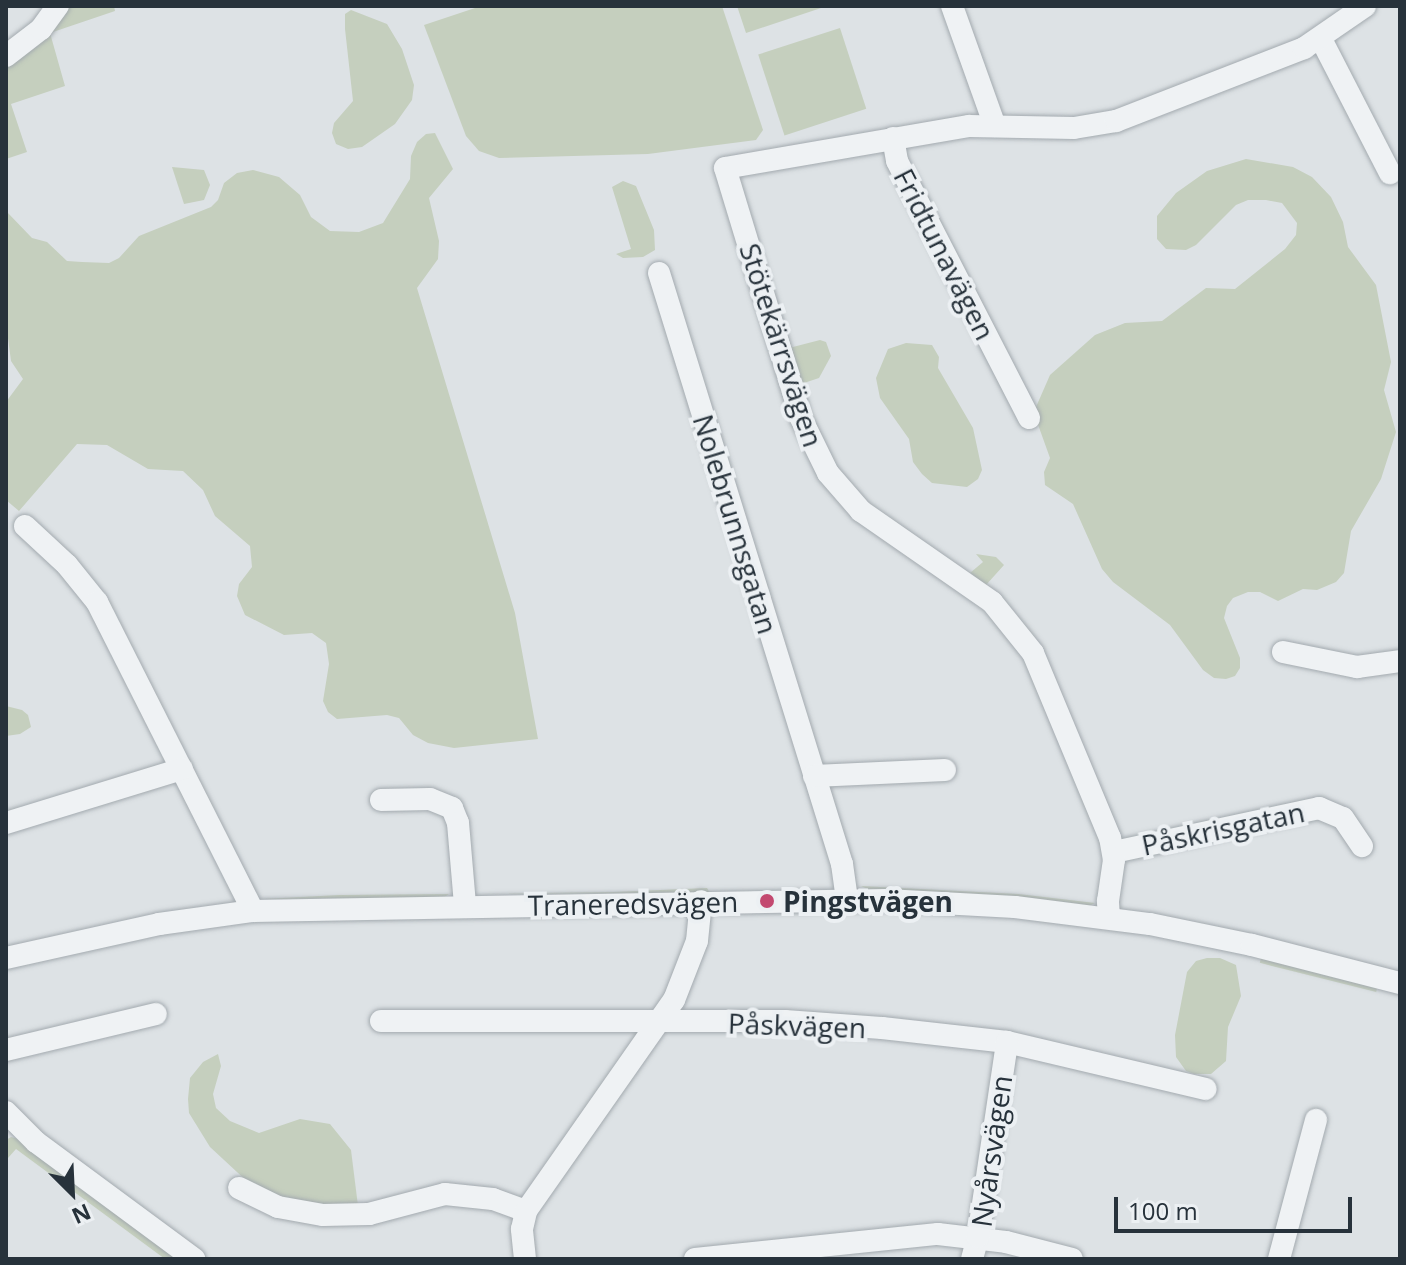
<!DOCTYPE html>
<meta charset="utf-8">
<style>
body{margin:0}
#map{position:relative;width:1406px;height:1265px;overflow:hidden;background:#dde2e5;font-family:"Open Sans",sans-serif}
div>[style]{position:absolute}
.green>*{inset:0;background:#c5cfbe;transform-origin:0 0}
.roads{filter:drop-shadow(0 0 2px #a3aaaf) drop-shadow(0 0 2px #a3aaaf)}
.minor>*{height:22px;margin:-11px;padding:0 11px;transform-origin:11px;border-radius:11px;background:#eff2f4}
.dots>*{width:22px;height:22px;translate:-50% -50%;box-sizing:border-box;border:4px solid #ecf0f3;border-radius:50%}
span{translate:-50% -50%;white-space:nowrap;text-align:center;line-height:1.15;-webkit-text-stroke:8px #ecf0f3;paint-order:stroke}
.street-label{font-size:28px;color:#27323b}
.poi-label{font-size:28px;color:#27323b;font-weight:700}
.left{translate:0 -50%;text-align:left}
.frame{position:absolute;inset:0;border:8px solid #27323b;pointer-events:none}
.north{position:absolute;left:32px;top:1153px;width:80px;height:80px;-webkit-text-stroke:6px #ecf0f3;paint-order:stroke;rotate:156deg;font-size:22px;font-weight:700;line-height:32px;text-align:center;color:#27323b}
.north::after{content:'';display:block;margin:auto;width:28px;height:36px;background:#27323b;clip-path:polygon(50% 0,100% 100%,50% 72%,0 100%)}
.scale{position:absolute;left:1114px;top:1197px;width:238px;height:36px;box-sizing:border-box;border:4px solid #27323b;border-top:0;padding-left:10px;font-size:24px;line-height:28px;white-space:nowrap;color:#27323b;-webkit-text-stroke:6px #ecf0f3;paint-order:stroke}
</style>
<div id="map">
<div class="green">
<i style="clip-path:polygon(62px 6px,114px 6px,115px 11px,50px 33px,65px 86px,11px 104px,27px 152px,6px 159px,6px 60px)"></i>
<i style="clip-path:polygon(481px 6px,722px 6px,763px 130px,756px 140px,648px 154px,499px 158px,479px 151px,466px 136px,424px 25px)"></i>
<i style="clip-path:polygon(737px 6px,827px 6px,746px 33px)"></i>
<i style="clip-path:polygon(351px 10px,387px 24px,402px 49px,414px 85px,412px 100px,395px 124px,362px 147px,348px 149px,336px 144px,332px 133px,334px 123px,353px 101px,345px 29px,345px 14px)"></i>
<i style="left:840px;top:28px;width:85px;height:86px;rotate:72deg"></i>
<i style="clip-path:polygon(435px 133px,453px 169px,429px 198px,439px 241px,438px 259px,417px 288px,515px 613px,538px 739px,454px 748px,428px 743px,413px 735px,399px 718px,387px 715px,337px 719px,328px 712px,323px 701px,329px 664px,326px 643px,312px 633px,284px 635px,245px 615px,237px 596px,239px 584px,252px 567px,250px 546px,215px 516px,203px 490px,183px 471px,148px 469px,107px 445px,77px 444px,19px 511px,6px 500px,6px 402px,23px 379px,11px 361px,6px 323px,6px 197px,7px 212px,32px 238px,47px 242px,67px 261px,82px 262px,109px 263px,119px 258px,139px 236px,211px 207px,218px 200px,224px 183px,237px 173px,253px 170px,279px 177px,300px 195px,311px 217px,330px 231px,359px 232px,383px 223px,410px 179px,411px 156px,417px 142px,426px 134px)"></i>
<i style="clip-path:polygon(1246px 159px,1293px 167px,1312px 177px,1331px 197px,1343px 222px,1348px 247px,1376px 285px,1391px 362px,1384px 390px,1396px 432px,1381px 479px,1351px 531px,1344px 573px,1336px 582px,1317px 590px,1303px 589px,1278px 601px,1260px 592px,1248px 592px,1233px 598px,1227px 606px,1224px 618px,1240px 658px,1240px 668px,1235px 676px,1226px 679px,1214px 678px,1203px 670px,1170px 625px,1113px 582px,1102px 569px,1073px 504px,1045px 485px,1044px 472px,1050px 458px,1036px 419px,1036px 407px,1050px 375px,1095px 335px,1125px 323px,1162px 321px,1206px 288px,1235px 289px,1285px 249px,1296px 235px,1297px 223px,1282px 203px,1266px 200px,1248px 200px,1236px 205px,1196px 245px,1186px 250px,1166px 249px,1157px 239px,1157px 216px,1176px 193px,1207px 171px)"></i>
<i style="clip-path:polygon(172px 167px,204px 170px,210px 185px,204px 200px,184px 204px)"></i>
<i style="clip-path:polygon(623px 181px,636px 186px,654px 230px,655px 250px,643px 257px,623px 258px,616px 254px,631px 249px,612px 187px)"></i>
<i style="clip-path:polygon(820px 340px,826px 342px,831px 356px,819px 378px,801px 384px,789px 348px)"></i>
<i style="clip-path:polygon(906px 343px,932px 345px,939px 357px,938px 368px,973px 428px,982px 470px,978px 479px,967px 487px,932px 483px,922px 474px,913px 462px,909px 439px,880px 398px,876px 378px,888px 349px)"></i>
<i style="clip-path:polygon(976px 554px,996px 557px,1004px 565px,986px 585px,970px 573px,983px 562px)"></i>
<i style="clip-path:polygon(6px 706px,22px 710px,28px 715px,31px 727px,20px 734px,6px 736px)"></i>
<i style="clip-path:polygon(861px 886px,1018px 894px,1095px 903px,1089px 906px,872px 891px)"></i>
<i style="clip-path:polygon(707px 888px,710px 893px,478px 894px,613px 892px)"></i>
<i style="clip-path:polygon(449px 894px,443px 898px,263px 899px,339px 895px)"></i>
<i style="clip-path:polygon(1207px 958px,1220px 958px,1236px 965px,1241px 996px,1228px 1027px,1226px 1061px,1211px 1074px,1194px 1074px,1186px 1071px,1176px 1057px,1175px 1035px,1187px 972px,1196px 961px)"></i>
<i style="left:1261px;top:958px;width:120px;height:5px;rotate:14deg"></i>
<i style="clip-path:polygon(218px 1054px,221px 1066px,213px 1094px,216px 1108px,230px 1121px,259px 1133px,300px 1119px,330px 1124px,351px 1150px,358px 1206px,310px 1209px,251px 1185px,210px 1147px,189px 1113px,188px 1099px,190px 1078px,203px 1062px)"></i>
<i style="clip-path:polygon(11px 1137px,19px 1139px,183px 1259px,165px 1259px,16px 1149px,8px 1158px,6px 1140px)"></i>
</div>
<div class="roads">
<div class="minor">
<i style="left:952px;top:6px;width:127px;rotate:70.3deg"></i>
<i style="left:1321px;top:39px;width:151px;rotate:62.8deg"></i>
<i style="left:6px;top:56px;width:44px;rotate:-37.6deg"></i>
<i style="left:41px;top:29px;width:29px;rotate:-54deg"></i>
<i style="left:893px;top:138px;width:23px;rotate:80deg"></i>
<i style="left:897px;top:161px;width:289px;rotate:62.8deg"></i>
<i style="left:659px;top:273px;width:619px;rotate:72.8deg"></i>
<i style="left:842px;top:864px;width:36px;rotate:82deg"></i>
<i style="left:25px;top:526px;width:57px;rotate:42.9deg"></i>
<i style="left:67px;top:565px;width:48px;rotate:51deg"></i>
<i style="left:97px;top:602px;width:346px;rotate:63.2deg"></i>
<i style="left:1283px;top:652px;width:76px;rotate:11.5deg"></i>
<i style="left:1357px;top:667px;width:43px;rotate:-7.9deg"></i>
<i style="left:814px;top:776px;width:131px;rotate:-2.6deg"></i>
<i style="left:381px;top:800px;width:49px;rotate:-1.2deg"></i>
<i style="left:430px;top:799px;width:24px;rotate:22deg"></i>
<i style="left:452px;top:808px;width:16px;rotate:68deg"></i>
<i style="left:458px;top:823px;width:82px;rotate:85.1deg"></i>
<i style="left:6px;top:823px;width:184px;rotate:-17.1deg"></i>
<i style="left:1114px;top:852px;width:210px;rotate:-12.1deg"></i>
<i style="left:1319px;top:808px;width:26px;rotate:23deg"></i>
<i style="left:1343px;top:818px;width:34px;rotate:56deg"></i>
<i style="left:1109px;top:917px;width:16px;rotate:-94deg"></i>
<i style="left:1108px;top:901px;width:41px;rotate:-81.7deg"></i>
<i style="left:1114px;top:860px;width:22px;rotate:-100deg"></i>
<i style="left:1110px;top:838px;width:200px;rotate:-112.6deg"></i>
<i style="left:1033px;top:653px;width:65px;rotate:-128.8deg"></i>
<i style="left:992px;top:602px;width:160px;rotate:-145.2deg"></i>
<i style="left:861px;top:511px;width:50px;rotate:-131deg"></i>
<i style="left:828px;top:473px;width:61px;rotate:-116.1deg"></i>
<i style="left:801px;top:418px;width:261px;rotate:-106.9deg"></i>
<i style="left:725px;top:168px;width:248px;rotate:-9.8deg"></i>
<i style="left:969px;top:126px;width:105px;rotate:1.1deg"></i>
<i style="left:1074px;top:128px;width:43px;rotate:-9.5deg"></i>
<i style="left:1116px;top:121px;width:202px;rotate:-21.2deg"></i>
<i style="left:1304px;top:48px;width:74px;rotate:-34.5deg"></i>
<i style="left:6px;top:958px;width:157px;rotate:-12.5deg"></i>
<i style="left:159px;top:924px;width:95px;rotate:-7.9deg"></i>
<i style="left:253px;top:911px;width:633px;rotate:-1deg"></i>
<i style="left:886px;top:900px;width:129px;rotate:3.1deg"></i>
<i style="left:1015px;top:907px;width:136px;rotate:7.2deg"></i>
<i style="left:1150px;top:924px;width:104px;rotate:11.6deg"></i>
<i style="left:1252px;top:945px;width:153px;rotate:14.4deg"></i>
<i style="left:381px;top:1021px;width:404px"></i>
<i style="left:785px;top:1021px;width:97px;rotate:4.1deg"></i>
<i style="left:882px;top:1028px;width:126px;rotate:6.4deg"></i>
<i style="left:1007px;top:1042px;width:204px;rotate:13.3deg"></i>
<i style="left:6px;top:1050px;width:154px;rotate:-13.5deg"></i>
<i style="left:6px;top:1112px;width:42px;rotate:45deg"></i>
<i style="left:36px;top:1142px;width:197px;rotate:36.5deg"></i>
<i style="left:239px;top:1188px;width:43px;rotate:26deg"></i>
<i style="left:278px;top:1207px;width:46px;rotate:10.1deg"></i>
<i style="left:323px;top:1215px;width:46px;rotate:-1.2deg"></i>
<i style="left:369px;top:1214px;width:79px;rotate:-14.7deg"></i>
<i style="left:445px;top:1194px;width:48px;rotate:5.9deg"></i>
<i style="left:493px;top:1199px;width:35px;rotate:20deg"></i>
<i style="left:525px;top:1259px;width:30px;rotate:-96deg"></i>
<i style="left:522px;top:1229px;width:18px;rotate:-77deg"></i>
<i style="left:526px;top:1211px;width:258px;rotate:-55deg"></i>
<i style="left:674px;top:1000px;width:63px;rotate:-68.7deg"></i>
<i style="left:697px;top:941px;width:40px;rotate:-84.3deg"></i>
<i style="left:695px;top:1259px;width:244px;rotate:-5.9deg"></i>
<i style="left:938px;top:1234px;width:68px;rotate:6.7deg"></i>
<i style="left:1006px;top:1242px;width:68px;rotate:14.4deg"></i>
<i style="left:972px;top:1259px;width:23px;rotate:-75deg"></i>
<i style="left:978px;top:1237px;width:197px;rotate:-81.5deg"></i>
<i style="left:1279px;top:1259px;width:144px;rotate:-75.1deg"></i>
</div>
</div>
<div class="dots">
<i style="left:767px;top:901px;background:#c34970"></i>
</div>
<div class="street-label">
<span style="left:945px;top:254px;rotate:63deg">Fridtunavägen</span>
<span style="left:782px;top:345px;rotate:72deg">Stötekärrsvägen</span>
<span style="left:736px;top:524px;rotate:73deg">Nolebrunnsgatan</span>
<span style="left:1223px;top:828px;rotate:-12deg">Påskrisgatan</span>
<span style="left:633px;top:903px;rotate:-1deg">Traneredsvägen</span>
<span style="left:797px;top:1025px;rotate:2deg">Påskvägen</span>
<span style="left:991px;top:1151px;rotate:-82deg">Nyårsvägen</span>
</div>
<div class="poi-label">
<span class="left" style="left:783px;top:901px">Pingstvägen</span>
</div>
<div class="frame"></div>
<div class="north">N</div>
<div class="scale">100 m</div>
</div>
